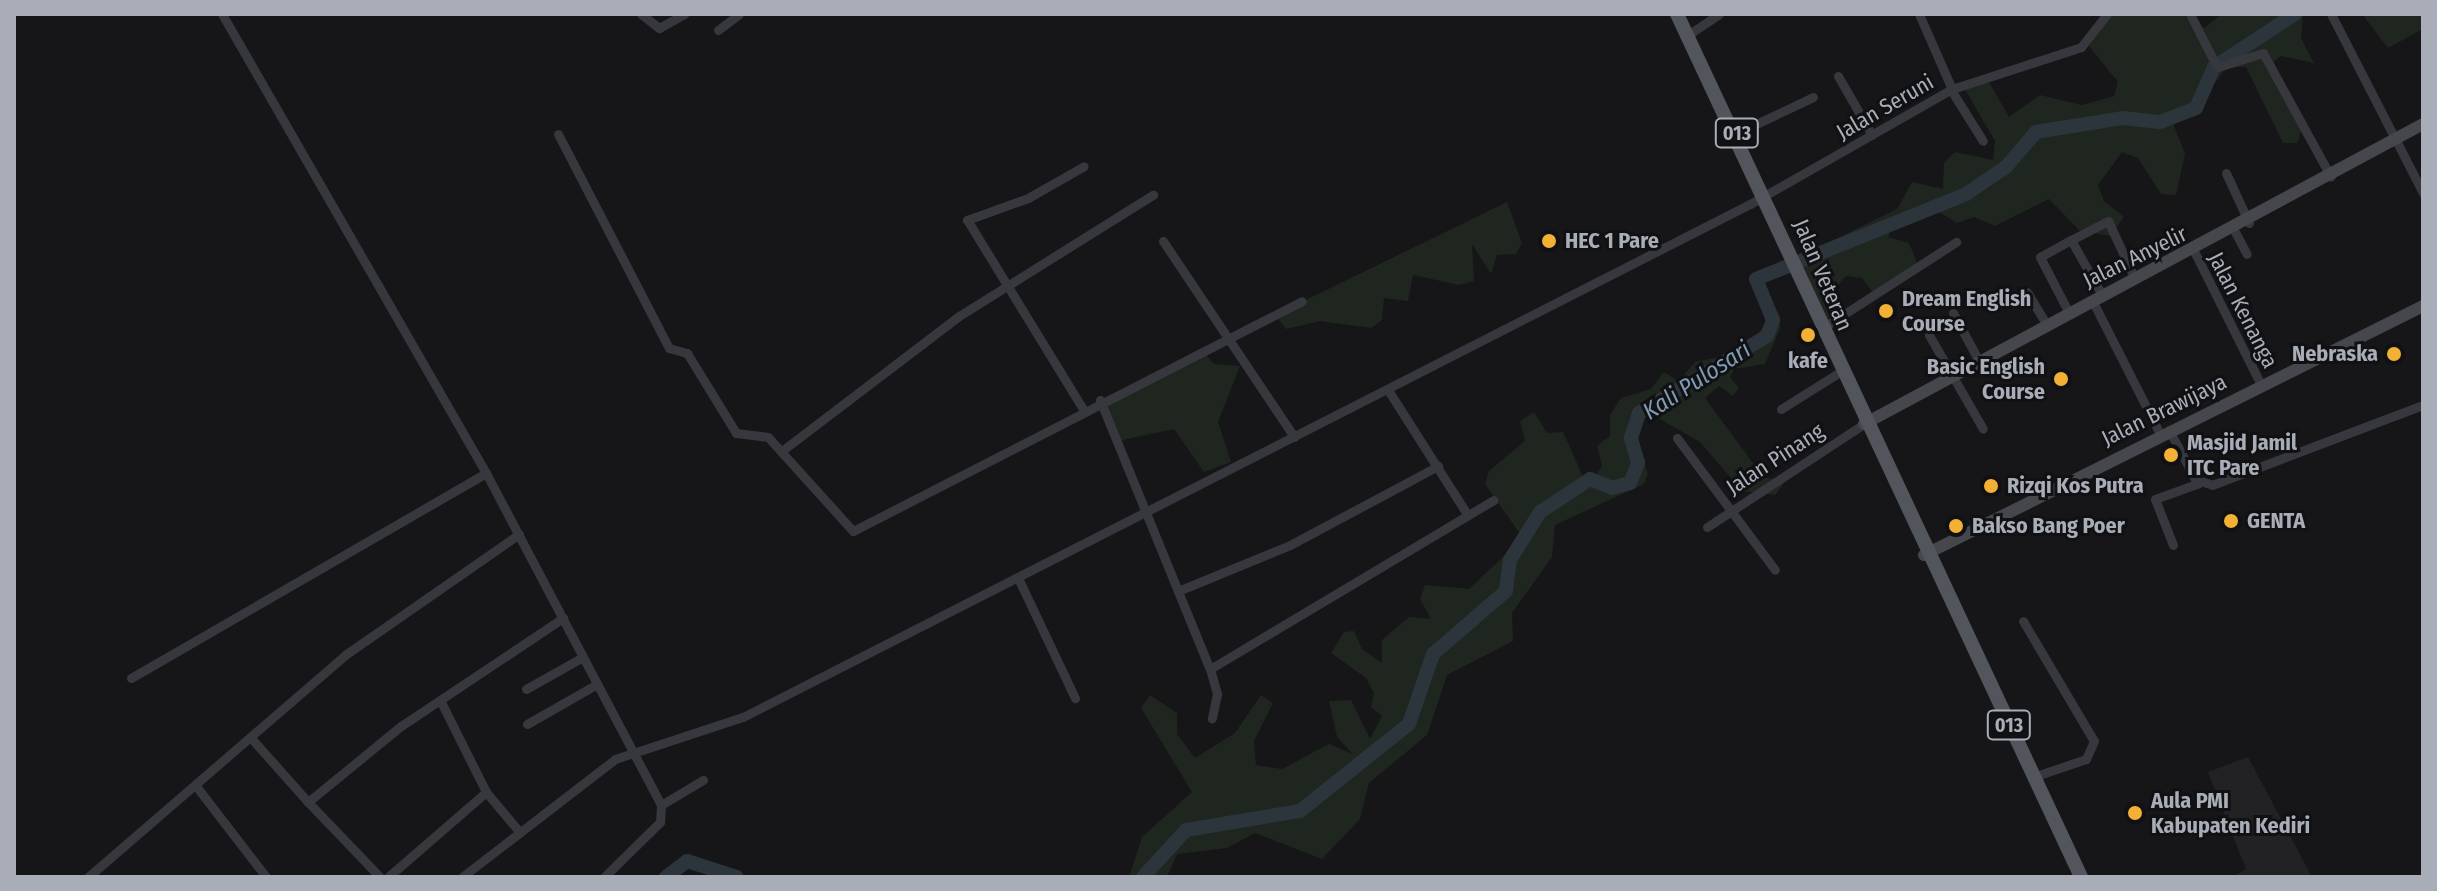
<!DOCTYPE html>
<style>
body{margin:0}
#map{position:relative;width:2437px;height:891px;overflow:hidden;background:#161618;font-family:"Fira Sans Condensed",sans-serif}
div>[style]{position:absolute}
.built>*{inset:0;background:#222225}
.green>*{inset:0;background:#1e261f}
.river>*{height:14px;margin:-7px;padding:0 7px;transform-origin:7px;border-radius:7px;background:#2c353c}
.street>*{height:9px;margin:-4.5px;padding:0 4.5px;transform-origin:4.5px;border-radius:4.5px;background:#37383d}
.secondary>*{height:12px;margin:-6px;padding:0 6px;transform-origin:6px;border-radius:6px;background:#45474d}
.primary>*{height:14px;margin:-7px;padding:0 7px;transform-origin:7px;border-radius:7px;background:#53555c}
.dots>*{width:22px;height:22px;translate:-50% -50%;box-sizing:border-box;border:4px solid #111113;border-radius:50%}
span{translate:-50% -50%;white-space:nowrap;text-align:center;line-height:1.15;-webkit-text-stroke:6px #111113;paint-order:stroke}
.shield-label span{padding:2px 6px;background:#111113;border:2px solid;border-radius:6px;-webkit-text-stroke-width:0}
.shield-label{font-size:20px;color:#a8adb8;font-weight:700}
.street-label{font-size:22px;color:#a8adb8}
.poi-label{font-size:22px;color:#a8adb8;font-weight:700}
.left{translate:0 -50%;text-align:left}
.right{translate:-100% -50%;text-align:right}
.water-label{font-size:24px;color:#7f9bb3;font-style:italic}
.frame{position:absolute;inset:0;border:16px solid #a8adb8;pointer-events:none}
</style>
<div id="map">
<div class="built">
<i style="clip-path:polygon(2248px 757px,2312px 877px,2233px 877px,2246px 869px,2208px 772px)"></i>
</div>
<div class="green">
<i style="clip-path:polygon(2107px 14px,2187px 14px,2204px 28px,2222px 14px,2303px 14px,2301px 38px,2314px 63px,2281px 56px,2269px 65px,2301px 131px,2297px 143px,2283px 143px,2246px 67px,2227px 67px,2196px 108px,2171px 118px,2185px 154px,2176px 195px,2161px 194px,2138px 158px,2122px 152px,2098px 185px,2104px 201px,2124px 217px,2110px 236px,2080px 231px,2049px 199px,1995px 226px,1974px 217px,1957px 223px,1929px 206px,1895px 218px,1888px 237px,1909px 243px,1919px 268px,1876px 297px,1862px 278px,1846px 276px,1833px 291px,1842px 317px,1821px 329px,1795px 259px,1897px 209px,1912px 182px,1943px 189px,1944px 163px,1955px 152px,1993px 160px,1995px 141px,1963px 86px,1988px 80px,2009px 117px,2040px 95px,2082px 105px,2114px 96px,2118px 82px,2089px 46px)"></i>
<i style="clip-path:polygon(2362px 14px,2423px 14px,2423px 29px,2388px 48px)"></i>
<i style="clip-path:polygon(1507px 202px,1522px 243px,1516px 254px,1497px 255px,1491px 274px,1472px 244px,1474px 281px,1459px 285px,1413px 275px,1408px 301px,1384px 298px,1382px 320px,1371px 328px,1320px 321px,1286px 329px,1275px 315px)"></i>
<i style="clip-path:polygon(1771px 320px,1781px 326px,1765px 364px,1734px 369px,1730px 377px,1739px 388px,1733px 396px,1719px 386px,1705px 398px,1764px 478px,1787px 479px,1775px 495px,1742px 491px,1700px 442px,1644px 410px,1631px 438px,1648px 473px,1644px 484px,1555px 525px,1552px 557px,1512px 613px,1513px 641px,1447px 675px,1427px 735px,1369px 783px,1360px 819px,1322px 859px,1255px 833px,1227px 848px,1177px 854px,1167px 877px,1129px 877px,1142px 837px,1192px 792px,1141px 708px,1150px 695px,1177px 713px,1177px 734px,1195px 758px,1235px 733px,1261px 695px,1273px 703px,1254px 741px,1256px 765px,1282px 769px,1329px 744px,1353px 754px,1337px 737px,1329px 701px,1351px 700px,1370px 739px,1382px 716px,1371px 707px,1374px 693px,1366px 678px,1331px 653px,1344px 632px,1354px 631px,1362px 649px,1382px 663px,1382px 640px,1409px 617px,1431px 619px,1420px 599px,1425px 585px,1469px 589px,1523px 538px,1485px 484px,1489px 471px,1525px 441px,1520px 421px,1534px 412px,1547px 433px,1563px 432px,1585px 481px,1593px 479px,1602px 466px,1597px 446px,1610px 436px,1610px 415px,1621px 398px,1651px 389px,1664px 372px,1679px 381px,1695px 362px,1739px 353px)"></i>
<i style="clip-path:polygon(1202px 350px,1214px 364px,1240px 366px,1218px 422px,1231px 462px,1204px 472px,1174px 429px,1118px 441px,1100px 400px)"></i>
</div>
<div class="river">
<i style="left:666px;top:877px;width:26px;rotate:-37deg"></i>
<i style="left:687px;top:861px;width:52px;rotate:17.7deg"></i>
<i style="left:1143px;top:877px;width:64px;rotate:-47.5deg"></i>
<i style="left:1186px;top:830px;width:116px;rotate:-9.5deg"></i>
<i style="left:1300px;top:811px;width:139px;rotate:-38.6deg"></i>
<i style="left:1409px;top:724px;width:74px;rotate:-71.1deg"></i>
<i style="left:1433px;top:654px;width:96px;rotate:-40.8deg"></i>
<i style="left:1506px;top:591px;width:31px;rotate:-83deg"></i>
<i style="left:1510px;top:560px;width:57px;rotate:-58deg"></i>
<i style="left:1540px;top:512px;width:60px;rotate:-33.4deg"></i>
<i style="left:1590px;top:479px;width:24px;rotate:22deg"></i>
<i style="left:1612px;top:488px;width:19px;rotate:-16deg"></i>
<i style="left:1630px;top:483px;width:22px;rotate:-68deg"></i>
<i style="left:1638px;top:463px;width:26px;rotate:-106deg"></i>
<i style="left:1631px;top:438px;width:26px;rotate:-72deg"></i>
<i style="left:1639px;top:413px;width:149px;rotate:-31deg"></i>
<i style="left:1767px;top:336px;width:17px;rotate:-69deg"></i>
<i style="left:1773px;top:320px;width:44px;rotate:-112.5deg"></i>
<i style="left:1756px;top:279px;width:227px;rotate:-22deg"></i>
<i style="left:1966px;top:194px;width:48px;rotate:-34deg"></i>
<i style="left:2006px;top:167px;width:46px;rotate:-49.4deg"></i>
<i style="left:2036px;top:132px;width:87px;rotate:-9.2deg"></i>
<i style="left:2122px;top:118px;width:38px;rotate:6deg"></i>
<i style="left:2160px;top:122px;width:39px;rotate:-21deg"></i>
<i style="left:2196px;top:108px;width:45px;rotate:-66.3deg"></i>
<i style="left:2214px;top:67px;width:97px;rotate:-33.2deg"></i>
</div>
<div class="street">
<i style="left:222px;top:14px;width:530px;rotate:60.09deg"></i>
<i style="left:486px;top:473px;width:375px;rotate:62.2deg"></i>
<i style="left:661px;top:805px;width:17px;rotate:93deg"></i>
<i style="left:660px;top:822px;width:78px;rotate:135.5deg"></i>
<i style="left:641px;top:14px;width:23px;rotate:38deg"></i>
<i style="left:659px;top:28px;width:29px;rotate:-29deg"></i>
<i style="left:1919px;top:14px;width:82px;rotate:66.3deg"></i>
<i style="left:2190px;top:14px;width:55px;rotate:63deg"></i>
<i style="left:2331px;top:14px;width:201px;rotate:62.8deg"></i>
<i style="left:718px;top:30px;width:26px;rotate:-37deg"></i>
<i style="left:1688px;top:35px;width:37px;rotate:-34deg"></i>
<i style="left:2218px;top:67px;width:47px;rotate:-17.3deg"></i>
<i style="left:2263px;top:53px;width:141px;rotate:61.3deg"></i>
<i style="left:1838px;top:76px;width:68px;rotate:60deg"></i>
<i style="left:1951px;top:90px;width:60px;rotate:57.9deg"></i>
<i style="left:1737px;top:133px;width:84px;rotate:-25.3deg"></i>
<i style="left:558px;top:134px;width:241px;rotate:62.6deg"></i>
<i style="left:669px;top:348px;width:19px;rotate:16deg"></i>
<i style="left:687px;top:353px;width:94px;rotate:58.5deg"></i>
<i style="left:736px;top:433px;width:32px;rotate:7deg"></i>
<i style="left:768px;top:437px;width:127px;rotate:47.9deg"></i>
<i style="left:853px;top:531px;width:504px;rotate:-27.12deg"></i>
<i style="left:2226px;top:173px;width:55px;rotate:65.3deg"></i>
<i style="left:2234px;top:230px;width:27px;rotate:62deg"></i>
<i style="left:2071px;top:240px;width:63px;rotate:60.6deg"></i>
<i style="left:1163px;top:241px;width:236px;rotate:56.2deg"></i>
<i style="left:2194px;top:251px;width:150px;rotate:63.4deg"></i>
<i style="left:2027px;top:292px;width:39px;rotate:59deg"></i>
<i style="left:2092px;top:300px;width:150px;rotate:63.1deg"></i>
<i style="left:1953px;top:313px;width:55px;rotate:61.6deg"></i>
<i style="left:2069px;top:313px;width:63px;rotate:-117.4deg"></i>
<i style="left:2040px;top:257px;width:35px;rotate:-29deg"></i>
<i style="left:2071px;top:240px;width:42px;rotate:-27.2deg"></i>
<i style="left:2108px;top:221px;width:64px;rotate:65deg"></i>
<i style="left:1821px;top:329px;width:161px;rotate:-32.8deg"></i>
<i style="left:1929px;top:335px;width:108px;rotate:60.1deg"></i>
<i style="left:1388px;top:390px;width:147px;rotate:57.5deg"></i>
<i style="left:1100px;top:400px;width:291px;rotate:67.8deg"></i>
<i style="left:1210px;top:669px;width:330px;rotate:-30.8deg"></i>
<i style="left:1083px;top:409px;width:222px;rotate:-121.5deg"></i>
<i style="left:967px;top:220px;width:65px;rotate:-19.8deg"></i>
<i style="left:1028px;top:198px;width:64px;rotate:-29.7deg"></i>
<i style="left:1781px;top:409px;width:70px;rotate:-32.1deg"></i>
<i style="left:2169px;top:430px;width:55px;rotate:62deg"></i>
<i style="left:2195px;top:479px;width:18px;rotate:19deg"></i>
<i style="left:2212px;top:485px;width:226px;rotate:-20.8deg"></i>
<i style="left:1677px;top:438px;width:164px;rotate:53.4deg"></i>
<i style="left:783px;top:450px;width:221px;rotate:-37.3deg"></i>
<i style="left:959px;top:316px;width:229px;rotate:-32deg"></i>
<i style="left:1707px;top:527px;width:188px;rotate:-33.3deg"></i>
<i style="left:2173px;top:545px;width:49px;rotate:-111.4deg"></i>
<i style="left:2155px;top:499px;width:47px;rotate:-20deg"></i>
<i style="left:1018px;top:578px;width:133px;rotate:64.6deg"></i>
<i style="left:1178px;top:591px;width:121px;rotate:-22.3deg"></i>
<i style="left:1290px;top:545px;width:168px;rotate:-28.1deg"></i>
<i style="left:2023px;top:621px;width:139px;rotate:59.4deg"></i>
<i style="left:2094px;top:741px;width:20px;rotate:114deg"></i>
<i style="left:2086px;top:759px;width:56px;rotate:161.2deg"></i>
<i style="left:1210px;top:669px;width:26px;rotate:74deg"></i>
<i style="left:1217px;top:694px;width:25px;rotate:102deg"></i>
<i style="left:131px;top:678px;width:410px;rotate:-30deg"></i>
<i style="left:526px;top:689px;width:65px;rotate:-29.3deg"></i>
<i style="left:440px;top:700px;width:103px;rotate:63.4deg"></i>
<i style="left:486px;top:792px;width:48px;rotate:50deg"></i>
<i style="left:527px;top:724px;width:81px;rotate:-29.7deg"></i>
<i style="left:251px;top:738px;width:86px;rotate:48.3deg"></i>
<i style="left:308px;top:802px;width:120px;rotate:-39.3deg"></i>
<i style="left:401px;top:726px;width:195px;rotate:-33.7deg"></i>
<i style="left:196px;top:786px;width:115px;rotate:52.4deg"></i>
<i style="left:308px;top:802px;width:104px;rotate:46.2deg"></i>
<i style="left:661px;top:805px;width:49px;rotate:-30.8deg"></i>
<i style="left:88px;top:877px;width:340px;rotate:-40.8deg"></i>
<i style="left:345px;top:655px;width:212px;rotate:-34.8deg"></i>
<i style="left:388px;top:877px;width:130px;rotate:-40.9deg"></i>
<i style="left:462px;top:877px;width:193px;rotate:-37.6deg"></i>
<i style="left:615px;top:759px;width:135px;rotate:-18.2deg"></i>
<i style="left:743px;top:717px;width:1130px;rotate:-27deg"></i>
<i style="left:1750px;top:204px;width:232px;rotate:-29.7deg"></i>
<i style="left:1952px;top:89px;width:136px;rotate:-18deg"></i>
<i style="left:2081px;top:47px;width:42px;rotate:-51.8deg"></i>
</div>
<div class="secondary">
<i style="left:1864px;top:424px;width:634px;rotate:-28.22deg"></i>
<i style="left:1924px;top:555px;width:558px;rotate:-26.52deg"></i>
</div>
<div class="primary">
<i style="left:1677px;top:14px;width:953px;rotate:64.91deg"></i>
</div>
<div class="dots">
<i style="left:1549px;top:241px;background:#f2b134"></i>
<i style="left:1886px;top:311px;background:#f2b134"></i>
<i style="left:1808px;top:335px;background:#f2b134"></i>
<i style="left:2394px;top:354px;background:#f2b134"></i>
<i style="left:2061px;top:379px;background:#f2b134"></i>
<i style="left:2171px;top:455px;background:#f2b134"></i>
<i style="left:1991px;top:486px;background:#f2b134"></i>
<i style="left:2231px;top:521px;background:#f2b134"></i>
<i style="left:1956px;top:526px;background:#f2b134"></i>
<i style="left:2135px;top:813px;background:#f2b134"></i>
</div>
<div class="shield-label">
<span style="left:1737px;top:133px">013</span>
<span style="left:2009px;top:725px">013</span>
</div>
<div class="street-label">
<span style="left:1885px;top:107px;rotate:-30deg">Jalan Seruni</span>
<span style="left:2135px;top:257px;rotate:-26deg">Jalan Anyelir</span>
<span style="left:1823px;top:275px;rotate:67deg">Jalan Veteran</span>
<span style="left:2243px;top:310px;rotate:63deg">Jalan Kenanga</span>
<span style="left:2164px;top:410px;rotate:-26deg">Jalan Brawijaya</span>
<span style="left:1775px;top:459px;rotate:-33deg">Jalan Pinang</span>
</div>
<div class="poi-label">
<span class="left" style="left:1565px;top:241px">HEC 1 Pare</span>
<span class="left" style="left:1902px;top:311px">Dream English<br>Course</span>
<span class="right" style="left:2378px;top:354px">Nebraska</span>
<span style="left:1808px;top:361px">kafe</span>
<span class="right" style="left:2045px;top:379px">Basic English<br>Course</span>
<span class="left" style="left:2187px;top:455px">Masjid Jamil<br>ITC Pare</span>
<span class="left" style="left:2007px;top:486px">Rizqi Kos Putra</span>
<span class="left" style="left:2247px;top:521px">GENTA</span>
<span class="left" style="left:1972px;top:526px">Bakso Bang Poer</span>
<span class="left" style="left:2151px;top:813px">Aula PMI<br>Kabupaten Kediri</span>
</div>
<div class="water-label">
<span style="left:1697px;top:381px;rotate:-33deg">Kali Pulosari</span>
</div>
<div class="frame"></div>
</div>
